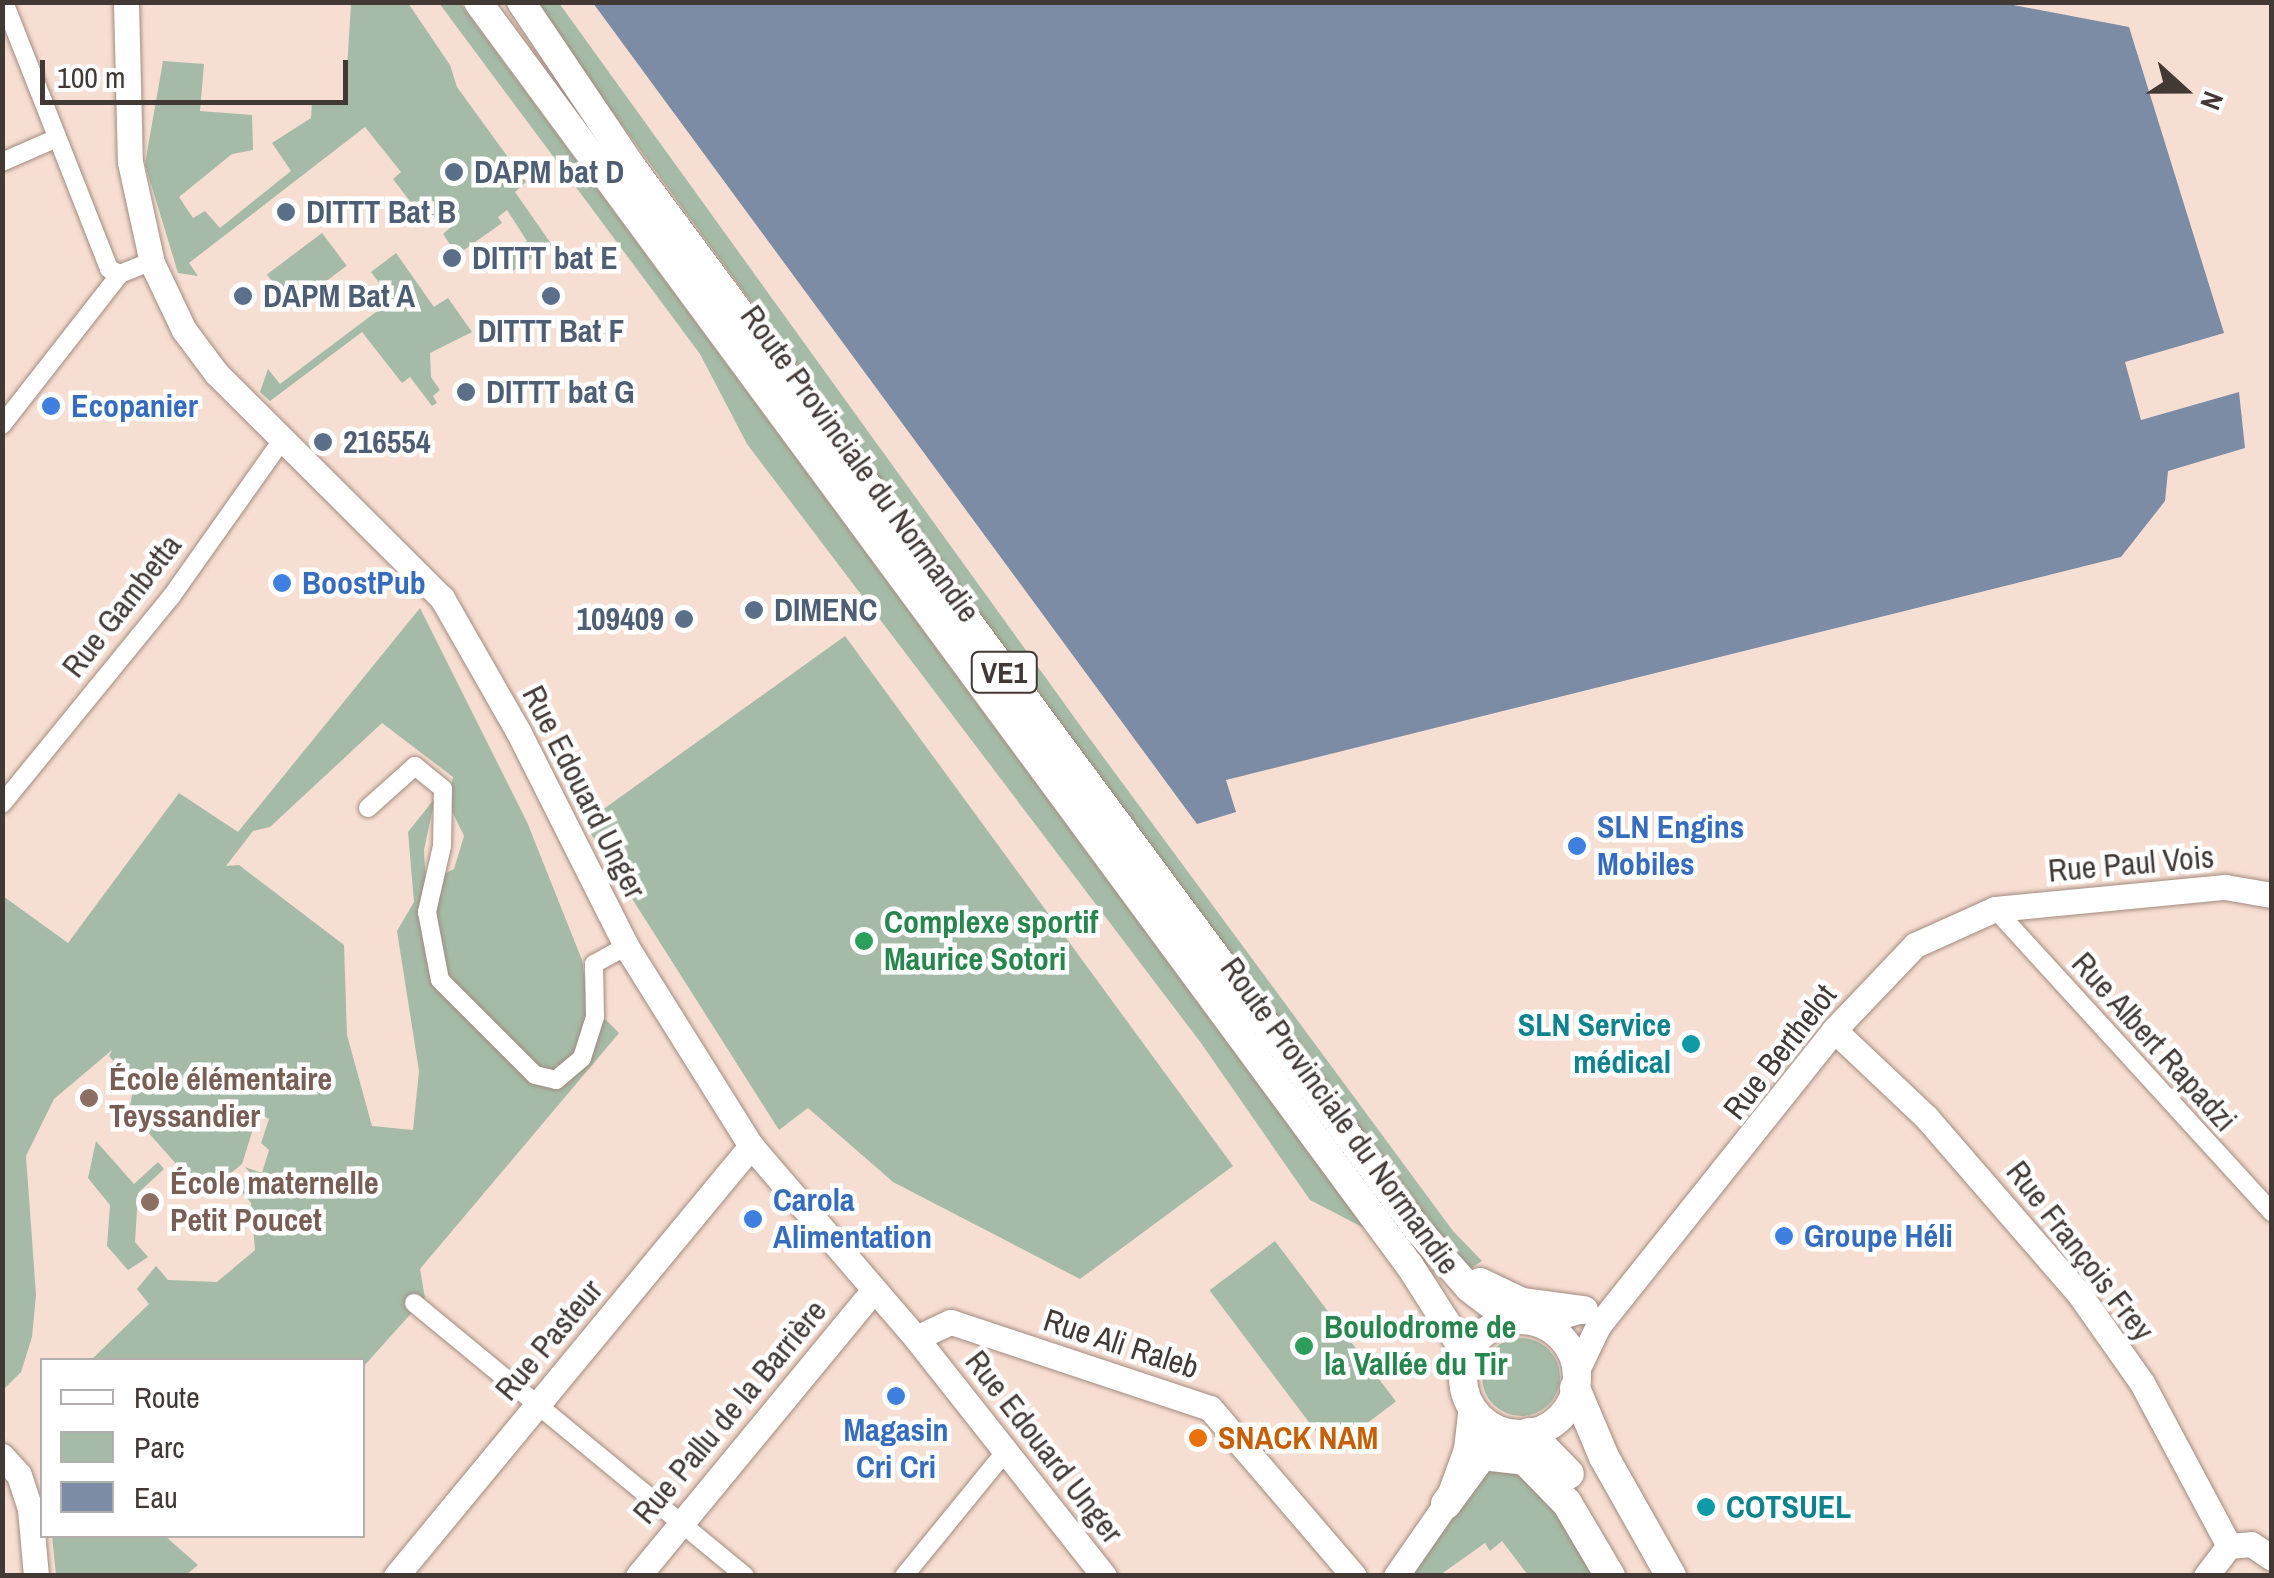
<!DOCTYPE html>
<meta charset="utf-8">
<style>
body{margin:0}
#map{position:relative;width:2274px;height:1578px;overflow:hidden;background:#f7ded2;font-family:"Archivo Narrow",sans-serif}
div>[style]{position:absolute}
.green>*{inset:0;background:#a5bba7;transform-origin:0 0}
.round{border-radius:50%}
.water>*{inset:0;background:#7c8ca5}
.roads{filter:drop-shadow(0 0 2px #a18a7f) drop-shadow(0 0 2px #a18a7f)}
.street>*{height:18px;margin:-9px;padding:0 9px;transform-origin:9px;border-radius:9px;background:#fff}
.secondary>*{height:25px;margin:-12.5px;padding:0 12.5px;transform-origin:12.5px;border-radius:12.5px;background:#fff}
.primary>*{height:28px;margin:-14px;padding:0 14px;transform-origin:14px;border-radius:14px;background:#fff}
.primary>.ring{margin:-14px;padding:0;box-sizing:content-box;background:none;border:28px solid #fff;border-radius:50%}
.highway>*{height:30px;margin:-15px;padding:0 15px;transform-origin:15px;border-radius:15px;background:#fff}
.dots>*{width:28px;height:28px;translate:-50% -50%;box-sizing:border-box;border:5px solid #fff;border-radius:50%}
span{translate:-50% -50%;white-space:nowrap;text-align:center;line-height:1.15;-webkit-text-stroke:9px #fff;paint-order:stroke}
.shield-label span{padding:2px 8px;background:#fff;border:2px solid;border-radius:8px;-webkit-text-stroke-width:0}
.shield-label{font-size:30px;color:#423834;font-weight:700}
.service-label{font-size:32px;color:#4e5e75;font-weight:700}
.left{translate:0 -50%;text-align:left}
.right{translate:-100% -50%;text-align:right}
.shop-label{font-size:32px;color:#366cbe;font-weight:700}
.street-label{font-size:32px;color:#423834}
.leisure-label{font-size:32px;color:#27864d;font-weight:700}
.culture-label{font-size:32px;color:#0d838f;font-weight:700}
.education-label{font-size:32px;color:#785e54;font-weight:700}
.food-label{font-size:32px;color:#c56008;font-weight:700}
.frame{position:absolute;inset:0;border:5px solid #423834;pointer-events:none}
.legend{position:absolute;left:40px;top:1358px;width:325px;height:180px;box-sizing:border-box;background:#fff;border:2px solid #b3afae;margin:0;padding:12px 18px;list-style:none;font-size:30px;color:#423834}
.legend li{display:flex;align-items:center;gap:20px;height:50px}
.legend b{width:50px;border:2px solid #b3afae}
.north{position:absolute;left:2134px;top:40px;width:100px;height:100px;-webkit-text-stroke:8px #fff;paint-order:stroke;rotate:111deg;font-size:28px;font-weight:700;line-height:40px;text-align:center;color:#423834}
.north::after{content:'';display:block;margin:auto;width:35px;height:45px;background:#423834;clip-path:polygon(50% 0,100% 100%,50% 72%,0 100%)}
.scale{position:absolute;left:40px;top:60px;width:308px;height:45px;box-sizing:border-box;border:5px solid #423834;border-top:0;padding-left:12px;font-size:30px;line-height:35px;white-space:nowrap;color:#423834;-webkit-text-stroke:8px #fff;paint-order:stroke}
</style>
<div id="map">
<div class="green">
<i style="clip-path:polygon(351px 3px,408px 3px,450px 65px,457px 87px,526px 182px,515px 192px,552px 245px,508px 274px,499px 262px,527px 241px,507px 210px,498px 217px,502px 223px,457px 255px,443px 234px,451px 227px,442px 214px,425px 221px,393px 179px,401px 172px,365px 127px,189px 263px,198px 276px,178px 273px,145px 164px,163px 61px,204px 64px,200px 111px,252px 115px,253px 150px,232px 154px,179px 197px,193px 218px,205px 211px,220px 228px,291px 171px,272px 143px,311px 118px,312px 101px,345px 103px)"></i>
<i style="clip-path:polygon(439px 3px,460px 3px,1364px 1228px,1310px 1200px,1201px 1043px,747px 444px,700px 354px)"></i>
<i style="clip-path:polygon(533px 3px,559px 3px,1087px 735px,1453px 1231px,1482px 1261px,1470px 1269px,1416px 1213px)"></i>
<i style="left:322px;top:233px;width:41px;height:69px;rotate:53deg"></i>
<i style="clip-path:polygon(396px 253px,434px 307px,448px 298px,472px 332px,430px 353px,431px 377px,440px 390px,433px 396px,437px 403px,432px 406px,410px 377px,402px 383px,362px 332px,270px 401px,260px 392px,268px 369px,280px 384px,392px 300px,371px 272px)"></i>
<i style="clip-path:polygon(evenodd,420px 608px,527px 822px,582px 960px,588px 1002px,619px 1033px,420px 1269px,425px 1298px,363px 1367px,362px 1360px,91px 1360px,149px 1304px,137px 1289px,156px 1266px,168px 1280px,217px 1282px,255px 1250px,251px 1203px,237px 1186px,251px 1174px,245px 1167px,262px 1173px,269px 1150px,261px 1143px,269px 1119px,258px 1113px,242px 1164px,214px 1187px,203px 1176px,194px 1184px,129px 1111px,134px 1085px,109px 1056px,112px 1050px,54px 1099px,26px 1156px,36px 1295px,32px 1337px,21px 1372px,3px 1390px,3px 896px,68px 943px,179px 793px,238px 832px,420px 608px,382px 723px,453px 777px,448px 803px,464px 836px,454px 869px,426px 883px,424px 850px,435px 798px,408px 832px,414px 902px,397px 931px,419px 1071px,413px 1130px,372px 1126px,347px 1035px,344px 945px,239px 865px,226px 866px,253px 831px,270px 827px,382px 723px)"></i>
<i style="clip-path:polygon(845px 636px,1233px 1166px,1080px 1279px,893px 1182px,808px 1108px,779px 1130px,591px 834px,598px 813px)"></i>
<i style="clip-path:polygon(96px 1141px,134px 1184px,158px 1162px,164px 1169px,138px 1193px,135px 1242px,148px 1257px,128px 1270px,107px 1246px,110px 1205px,88px 1178px)"></i>
<i style="left:1275px;top:1241px;width:201px;height:82px;rotate:53deg"></i>
<i class="round" style="left:1482px;top:1338px;width:78px;height:78px"></i>
<i style="clip-path:polygon(1491px 1464px,1533px 1479px,1600px 1575px,1528px 1575px,1502px 1541px,1490px 1551px,1485px 1543px,1440px 1575px,1412px 1576px)"></i>
<i style="clip-path:polygon(52px 1536px,165px 1536px,198px 1565px,186px 1575px,56px 1575px)"></i>
</div>
<div class="water">
<i style="clip-path:polygon(2003px 3px,2129px 27px,2224px 333px,2125px 362px,2141px 420px,2239px 392px,2245px 448px,2168px 471px,2165px 501px,2121px 557px,1226px 780px,1236px 812px,1197px 824px,593px 3px)"></i>
</div>
<div class="roads">
<div class="street">
<i style="left:4px;top:2px;width:287px;rotate:68.5deg"></i>
<i style="left:109px;top:269px;width:12px;rotate:24deg"></i>
<i style="left:2px;top:162px;width:60px;rotate:-23.6deg"></i>
<i style="left:2px;top:425px;width:192px;rotate:-52deg"></i>
<i style="left:120px;top:274px;width:35px;rotate:-22deg"></i>
<i style="left:2px;top:804px;width:267px;rotate:-50.8deg"></i>
<i style="left:171px;top:597px;width:194px;rotate:-54.7deg"></i>
<i style="left:368px;top:808px;width:63px;rotate:-41.8deg"></i>
<i style="left:415px;top:766px;width:36px;rotate:39deg"></i>
<i style="left:443px;top:789px;width:57px;rotate:91deg"></i>
<i style="left:442px;top:846px;width:68px;rotate:102.8deg"></i>
<i style="left:427px;top:912px;width:69px;rotate:79.2deg"></i>
<i style="left:440px;top:980px;width:134px;rotate:45deg"></i>
<i style="left:535px;top:1075px;width:22px;rotate:13deg"></i>
<i style="left:556px;top:1080px;width:34px;rotate:-40deg"></i>
<i style="left:582px;top:1058px;width:43px;rotate:-72.4deg"></i>
<i style="left:595px;top:1017px;width:53px;rotate:-91.1deg"></i>
<i style="left:594px;top:964px;width:37px;rotate:-29deg"></i>
<i style="left:1995px;top:909px;width:411px;rotate:47.6deg"></i>
<i style="left:414px;top:1303px;width:429px;rotate:39.5deg"></i>
<i style="left:904px;top:1576px;width:160px;rotate:-50.8deg"></i>
</div>
<div class="secondary">
<i style="left:126px;top:2px;width:160px;rotate:88.6deg"></i>
<i style="left:130px;top:162px;width:103px;rotate:77.7deg"></i>
<i style="left:152px;top:263px;width:74px;rotate:64.5deg"></i>
<i style="left:184px;top:330px;width:54px;rotate:53.3deg"></i>
<i style="left:216px;top:373px;width:319px;rotate:44.9deg"></i>
<i style="left:442px;top:598px;width:153px;rotate:60.3deg"></i>
<i style="left:518px;top:731px;width:241px;rotate:63.3deg"></i>
<i style="left:626px;top:946px;width:236px;rotate:58deg"></i>
<i style="left:751px;top:1146px;width:253px;rotate:49.3deg"></i>
<i style="left:916px;top:1338px;width:303px;rotate:51.7deg"></i>
<i style="left:1834px;top:1030px;width:127px;rotate:43.4deg"></i>
<i style="left:1926px;top:1117px;width:235px;rotate:49.1deg"></i>
<i style="left:2080px;top:1295px;width:108px;rotate:54.8deg"></i>
<i style="left:2142px;top:1383px;width:185px;rotate:61.9deg"></i>
<i style="left:1538px;top:1323px;width:49px;rotate:-16.6deg"></i>
<i style="left:916px;top:1338px;width:38px;rotate:-25deg"></i>
<i style="left:951px;top:1322px;width:273px;rotate:18.4deg"></i>
<i style="left:1210px;top:1408px;width:221px;rotate:49.4deg"></i>
<i style="left:1576px;top:1372px;width:51px;rotate:-64.4deg"></i>
<i style="left:1598px;top:1326px;width:379px;rotate:-51.4deg"></i>
<i style="left:1834px;top:1030px;width:117px;rotate:-46.4deg"></i>
<i style="left:1915px;top:945px;width:88px;rotate:-24.2deg"></i>
<i style="left:1995px;top:909px;width:231px;rotate:-5.5deg"></i>
<i style="left:2225px;top:887px;width:48px;rotate:9.7deg"></i>
<i style="left:1466px;top:1449px;width:54px;rotate:-16.1deg"></i>
<i style="left:2px;top:1456px;width:25px;rotate:48deg"></i>
<i style="left:19px;top:1475px;width:36px;rotate:72deg"></i>
<i style="left:30px;top:1509px;width:67px;rotate:84.9deg"></i>
<i style="left:396px;top:1576px;width:558px;rotate:-50.46deg"></i>
<i style="left:638px;top:1576px;width:369px;rotate:-50.5deg"></i>
<i style="left:1396px;top:1576px;width:88px;rotate:-55.2deg"></i>
<i style="left:1446px;top:1504px;width:59px;rotate:-70deg"></i>
<i style="left:1466px;top:1449px;width:44px;rotate:-83.5deg"></i>
<i style="left:2206px;top:1576px;width:38px;rotate:-53deg"></i>
<i style="left:2229px;top:1546px;width:22px;rotate:-5deg"></i>
<i style="left:2251px;top:1544px;width:25px;rotate:34deg"></i>
</div>
<div class="primary">
<i style="left:478px;top:2px;width:1570px;rotate:53.6deg"></i>
<i style="left:1410px;top:1266px;width:106px;rotate:57.4deg"></i>
<i style="left:521px;top:2px;width:199px;rotate:56.1deg"></i>
<i style="left:632px;top:167px;width:1323px;rotate:53.51deg"></i>
<i style="left:1419px;top:1231px;width:76px;rotate:48.7deg"></i>
<i style="left:1469px;top:1288px;width:53px;rotate:37.3deg"></i>
<i style="left:1480px;top:1282px;width:47px;rotate:25.5deg"></i>
<i style="left:1522px;top:1302px;width:62px;rotate:7.5deg"></i>
<i class="ring" style="left:1463px;top:1320px;width:86px;height:86px"></i>
</div>
<div class="highway">
<i style="left:1575px;top:1388px;width:75px;rotate:67.2deg"></i>
<i style="left:1604px;top:1457px;width:137px;rotate:60.6deg"></i>
<i style="left:1529px;top:1433px;width:57px;rotate:45.7deg"></i>
<i style="left:1446px;top:1504px;width:61px;rotate:-53.7deg"></i>
<i style="left:1482px;top:1455px;width:43px;rotate:6.6deg"></i>
<i style="left:1525px;top:1460px;width:60px;rotate:45.7deg"></i>
<i style="left:1567px;top:1503px;width:85px;rotate:59.5deg"></i>
</div>
</div>
<div class="dots">
<i style="left:454px;top:172px;background:#5c6f8a"></i>
<i style="left:286px;top:212px;background:#5c6f8a"></i>
<i style="left:452px;top:258px;background:#5c6f8a"></i>
<i style="left:243px;top:296px;background:#5c6f8a"></i>
<i style="left:551px;top:296px;background:#5c6f8a"></i>
<i style="left:466px;top:392px;background:#5c6f8a"></i>
<i style="left:51px;top:406px;background:#3f7fe0"></i>
<i style="left:323px;top:442px;background:#5c6f8a"></i>
<i style="left:282px;top:583px;background:#3f7fe0"></i>
<i style="left:754px;top:610px;background:#5c6f8a"></i>
<i style="left:684px;top:619px;background:#5c6f8a"></i>
<i style="left:1577px;top:846px;background:#3f7fe0"></i>
<i style="left:864px;top:941px;background:#2e9e5b"></i>
<i style="left:1691px;top:1044px;background:#0f9aa8"></i>
<i style="left:89px;top:1098px;background:#8d6e63"></i>
<i style="left:150px;top:1202px;background:#8d6e63"></i>
<i style="left:753px;top:1219px;background:#3f7fe0"></i>
<i style="left:1784px;top:1236px;background:#3f7fe0"></i>
<i style="left:1304px;top:1346px;background:#2e9e5b"></i>
<i style="left:896px;top:1396px;background:#3f7fe0"></i>
<i style="left:1198px;top:1438px;background:#e8710a"></i>
<i style="left:1706px;top:1507px;background:#0f9aa8"></i>
</div>
<div class="shield-label">
<span style="left:1004px;top:672px">VE1</span>
</div>
<div class="service-label">
<span class="left" style="left:474px;top:172px">DAPM bat D</span>
<span class="left" style="left:306px;top:212px">DITTT Bat B</span>
<span class="left" style="left:472px;top:258px">DITTT bat E</span>
<span class="left" style="left:263px;top:296px">DAPM Bat A</span>
<span style="left:551px;top:331px">DITTT Bat F</span>
<span class="left" style="left:486px;top:392px">DITTT bat G</span>
<span class="left" style="left:343px;top:442px">216554</span>
<span class="left" style="left:774px;top:610px">DIMENC</span>
<span class="right" style="left:664px;top:619px">109409</span>
</div>
<div class="shop-label">
<span class="left" style="left:71px;top:406px">Ecopanier</span>
<span class="left" style="left:302px;top:583px">BoostPub</span>
<span class="left" style="left:1597px;top:846px">SLN Engins<br>Mobiles</span>
<span class="left" style="left:773px;top:1219px">Carola<br>Alimentation</span>
<span class="left" style="left:1804px;top:1236px">Groupe Héli</span>
<span style="left:896px;top:1449px">Magasin<br>Cri Cri</span>
</div>
<div class="street-label">
<span style="left:860px;top:464px;rotate:54deg">Route Provinciale du Normandie</span>
<span style="left:122px;top:606px;rotate:-52deg">Rue Gambetta</span>
<span style="left:584px;top:792px;rotate:63deg">Rue Edouard Unger</span>
<span style="left:2131px;top:864px;rotate:-5deg">Rue Paul Vois</span>
<span style="left:2154px;top:1042px;rotate:48deg">Rue Albert Rapadzi</span>
<span style="left:1780px;top:1052px;rotate:-52deg">Rue Berthelot</span>
<span style="left:1340px;top:1116px;rotate:54deg">Route Provinciale du Normandie</span>
<span style="left:2080px;top:1251px;rotate:52deg">Rue François Frey</span>
<span style="left:549px;top:1340px;rotate:-50deg">Rue Pasteur</span>
<span style="left:1121px;top:1344px;rotate:18deg">Rue Ali Raleb</span>
<span style="left:730px;top:1412px;rotate:-50deg">Rue Pallu de la Barrière</span>
<span style="left:1044px;top:1447px;rotate:52deg">Rue Edouard Unger</span>
</div>
<div class="leisure-label">
<span class="left" style="left:884px;top:941px">Complexe sportif<br>Maurice Sotori</span>
<span class="left" style="left:1324px;top:1346px">Boulodrome de<br>la Vallée du Tir</span>
</div>
<div class="culture-label">
<span class="right" style="left:1671px;top:1044px">SLN Service<br>médical</span>
<span class="left" style="left:1726px;top:1507px">COTSUEL</span>
</div>
<div class="education-label">
<span class="left" style="left:109px;top:1098px">École élémentaire<br>Teyssandier</span>
<span class="left" style="left:170px;top:1202px">École maternelle<br>Petit Poucet</span>
</div>
<div class="food-label">
<span class="left" style="left:1218px;top:1438px">SNACK NAM</span>
</div>
<div class="frame"></div>
<ul class="legend">
<li><b style="height:12px;background:#fff"></b>Route</li>
<li><b style="height:28px;background:#a5bba7"></b>Parc</li>
<li><b style="height:28px;background:#7c8ca5"></b>Eau</li>
</ul>
<div class="north">N</div>
<div class="scale">100 m</div>
</div>
